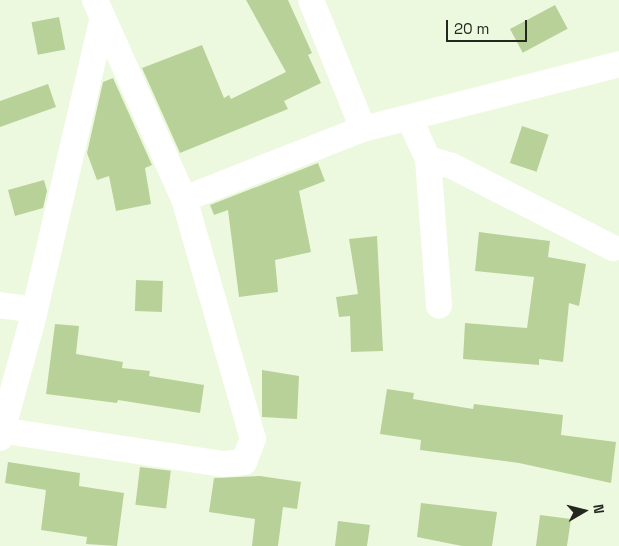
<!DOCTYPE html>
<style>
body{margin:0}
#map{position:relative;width:619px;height:546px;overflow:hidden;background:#edf9df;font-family:"Space Grotesk",sans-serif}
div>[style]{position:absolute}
.building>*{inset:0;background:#b8d199;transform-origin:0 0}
.street>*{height:26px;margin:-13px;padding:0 13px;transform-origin:13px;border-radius:13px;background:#fff}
span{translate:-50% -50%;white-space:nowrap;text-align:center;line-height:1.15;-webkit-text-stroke:4px #edf9df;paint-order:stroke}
.north{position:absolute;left:559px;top:486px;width:50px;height:50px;-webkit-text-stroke:4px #edf9df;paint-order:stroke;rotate:82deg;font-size:14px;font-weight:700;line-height:20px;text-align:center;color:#23271e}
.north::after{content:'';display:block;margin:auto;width:18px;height:22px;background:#23271e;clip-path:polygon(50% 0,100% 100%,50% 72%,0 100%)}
.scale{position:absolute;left:446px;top:20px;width:81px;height:22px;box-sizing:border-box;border:2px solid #23271e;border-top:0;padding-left:6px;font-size:15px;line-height:18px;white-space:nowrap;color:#23271e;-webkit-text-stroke:4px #edf9df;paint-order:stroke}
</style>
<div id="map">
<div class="building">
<i style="clip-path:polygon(246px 0,288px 0,312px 53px,308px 55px,321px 83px,284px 101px,288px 109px,180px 153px,142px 68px,202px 45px,224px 98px,229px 95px,231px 99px,286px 72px)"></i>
<i style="left:555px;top:5px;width:27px;height:51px;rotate:62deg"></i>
<i style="left:59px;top:17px;width:33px;height:28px;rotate:79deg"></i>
<i style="clip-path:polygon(113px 78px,152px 165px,145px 168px,151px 204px,116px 211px,109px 176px,97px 180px,87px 153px,103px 82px)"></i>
<i style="clip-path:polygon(48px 84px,56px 107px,0 127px,0 101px)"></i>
<i style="left:522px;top:126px;width:28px;height:39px;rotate:18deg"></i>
<i style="clip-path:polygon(318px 163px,325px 181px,299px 191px,311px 252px,275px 260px,278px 292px,239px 297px,228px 210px,214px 215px,210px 205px)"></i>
<i style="clip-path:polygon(44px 180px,47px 191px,43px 208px,15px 216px,8px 190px)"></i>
<i style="clip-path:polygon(479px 232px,550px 241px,548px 257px,586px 264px,579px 306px,569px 303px,563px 362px,539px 359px,539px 365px,463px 359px,465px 323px,527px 328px,534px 277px,475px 271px)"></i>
<i style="clip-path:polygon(377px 236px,383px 351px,351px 352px,350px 316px,339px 317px,336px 297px,358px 294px,349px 239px)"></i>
<i style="left:136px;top:280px;width:27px;height:31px;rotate:2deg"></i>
<i style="clip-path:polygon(55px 324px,79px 326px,76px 354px,123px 362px,122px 368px,150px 371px,149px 376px,204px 385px,200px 413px,118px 400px,117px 403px,46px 394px)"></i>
<i style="clip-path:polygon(262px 370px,299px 376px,297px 419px,262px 417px)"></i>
<i style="clip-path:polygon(387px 389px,414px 393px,413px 399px,473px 409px,474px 404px,563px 415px,561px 435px,616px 442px,611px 483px,519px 463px,420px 450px,421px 440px,380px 434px)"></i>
<i style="clip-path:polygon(8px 462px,80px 473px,79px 486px,124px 493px,117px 546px,86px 544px,87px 537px,41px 530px,46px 490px,5px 483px)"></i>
<i style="left:140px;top:467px;width:31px;height:38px;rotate:7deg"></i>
<i style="clip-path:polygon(260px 476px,301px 482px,297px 509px,283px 507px,278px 546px,252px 546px,255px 519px,209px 512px,214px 478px)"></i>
<i style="clip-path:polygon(421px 503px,497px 512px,492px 546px,462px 546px,417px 537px)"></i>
<i style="clip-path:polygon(540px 515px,571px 519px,567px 546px,536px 546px)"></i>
<i style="clip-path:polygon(338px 521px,370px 525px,367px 546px,335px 546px)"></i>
</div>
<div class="street">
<i style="left:311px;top:0;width:139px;rotate:68deg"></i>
<i style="left:410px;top:120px;width:43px;rotate:65.2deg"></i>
<i style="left:428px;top:159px;width:25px;rotate:16deg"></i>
<i style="left:452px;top:166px;width:181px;rotate:27deg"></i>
<i style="left:428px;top:159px;width:147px;rotate:85.7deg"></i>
<i style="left:184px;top:199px;width:192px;rotate:-21.4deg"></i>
<i style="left:363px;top:129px;width:264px;rotate:-14.2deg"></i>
<i style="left:0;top:305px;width:35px;rotate:8deg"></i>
<i style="left:0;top:430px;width:226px;rotate:8.7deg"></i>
<i style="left:223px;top:464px;width:21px;rotate:-5deg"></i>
<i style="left:244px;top:462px;width:25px;rotate:-69deg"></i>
<i style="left:253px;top:439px;width:250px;rotate:-106deg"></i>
<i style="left:184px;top:199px;width:218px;rotate:-114.1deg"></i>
<i style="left:0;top:438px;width:120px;rotate:-74.6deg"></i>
<i style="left:32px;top:322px;width:309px;rotate:-76.9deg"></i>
</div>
<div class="north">N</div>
<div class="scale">20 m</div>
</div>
